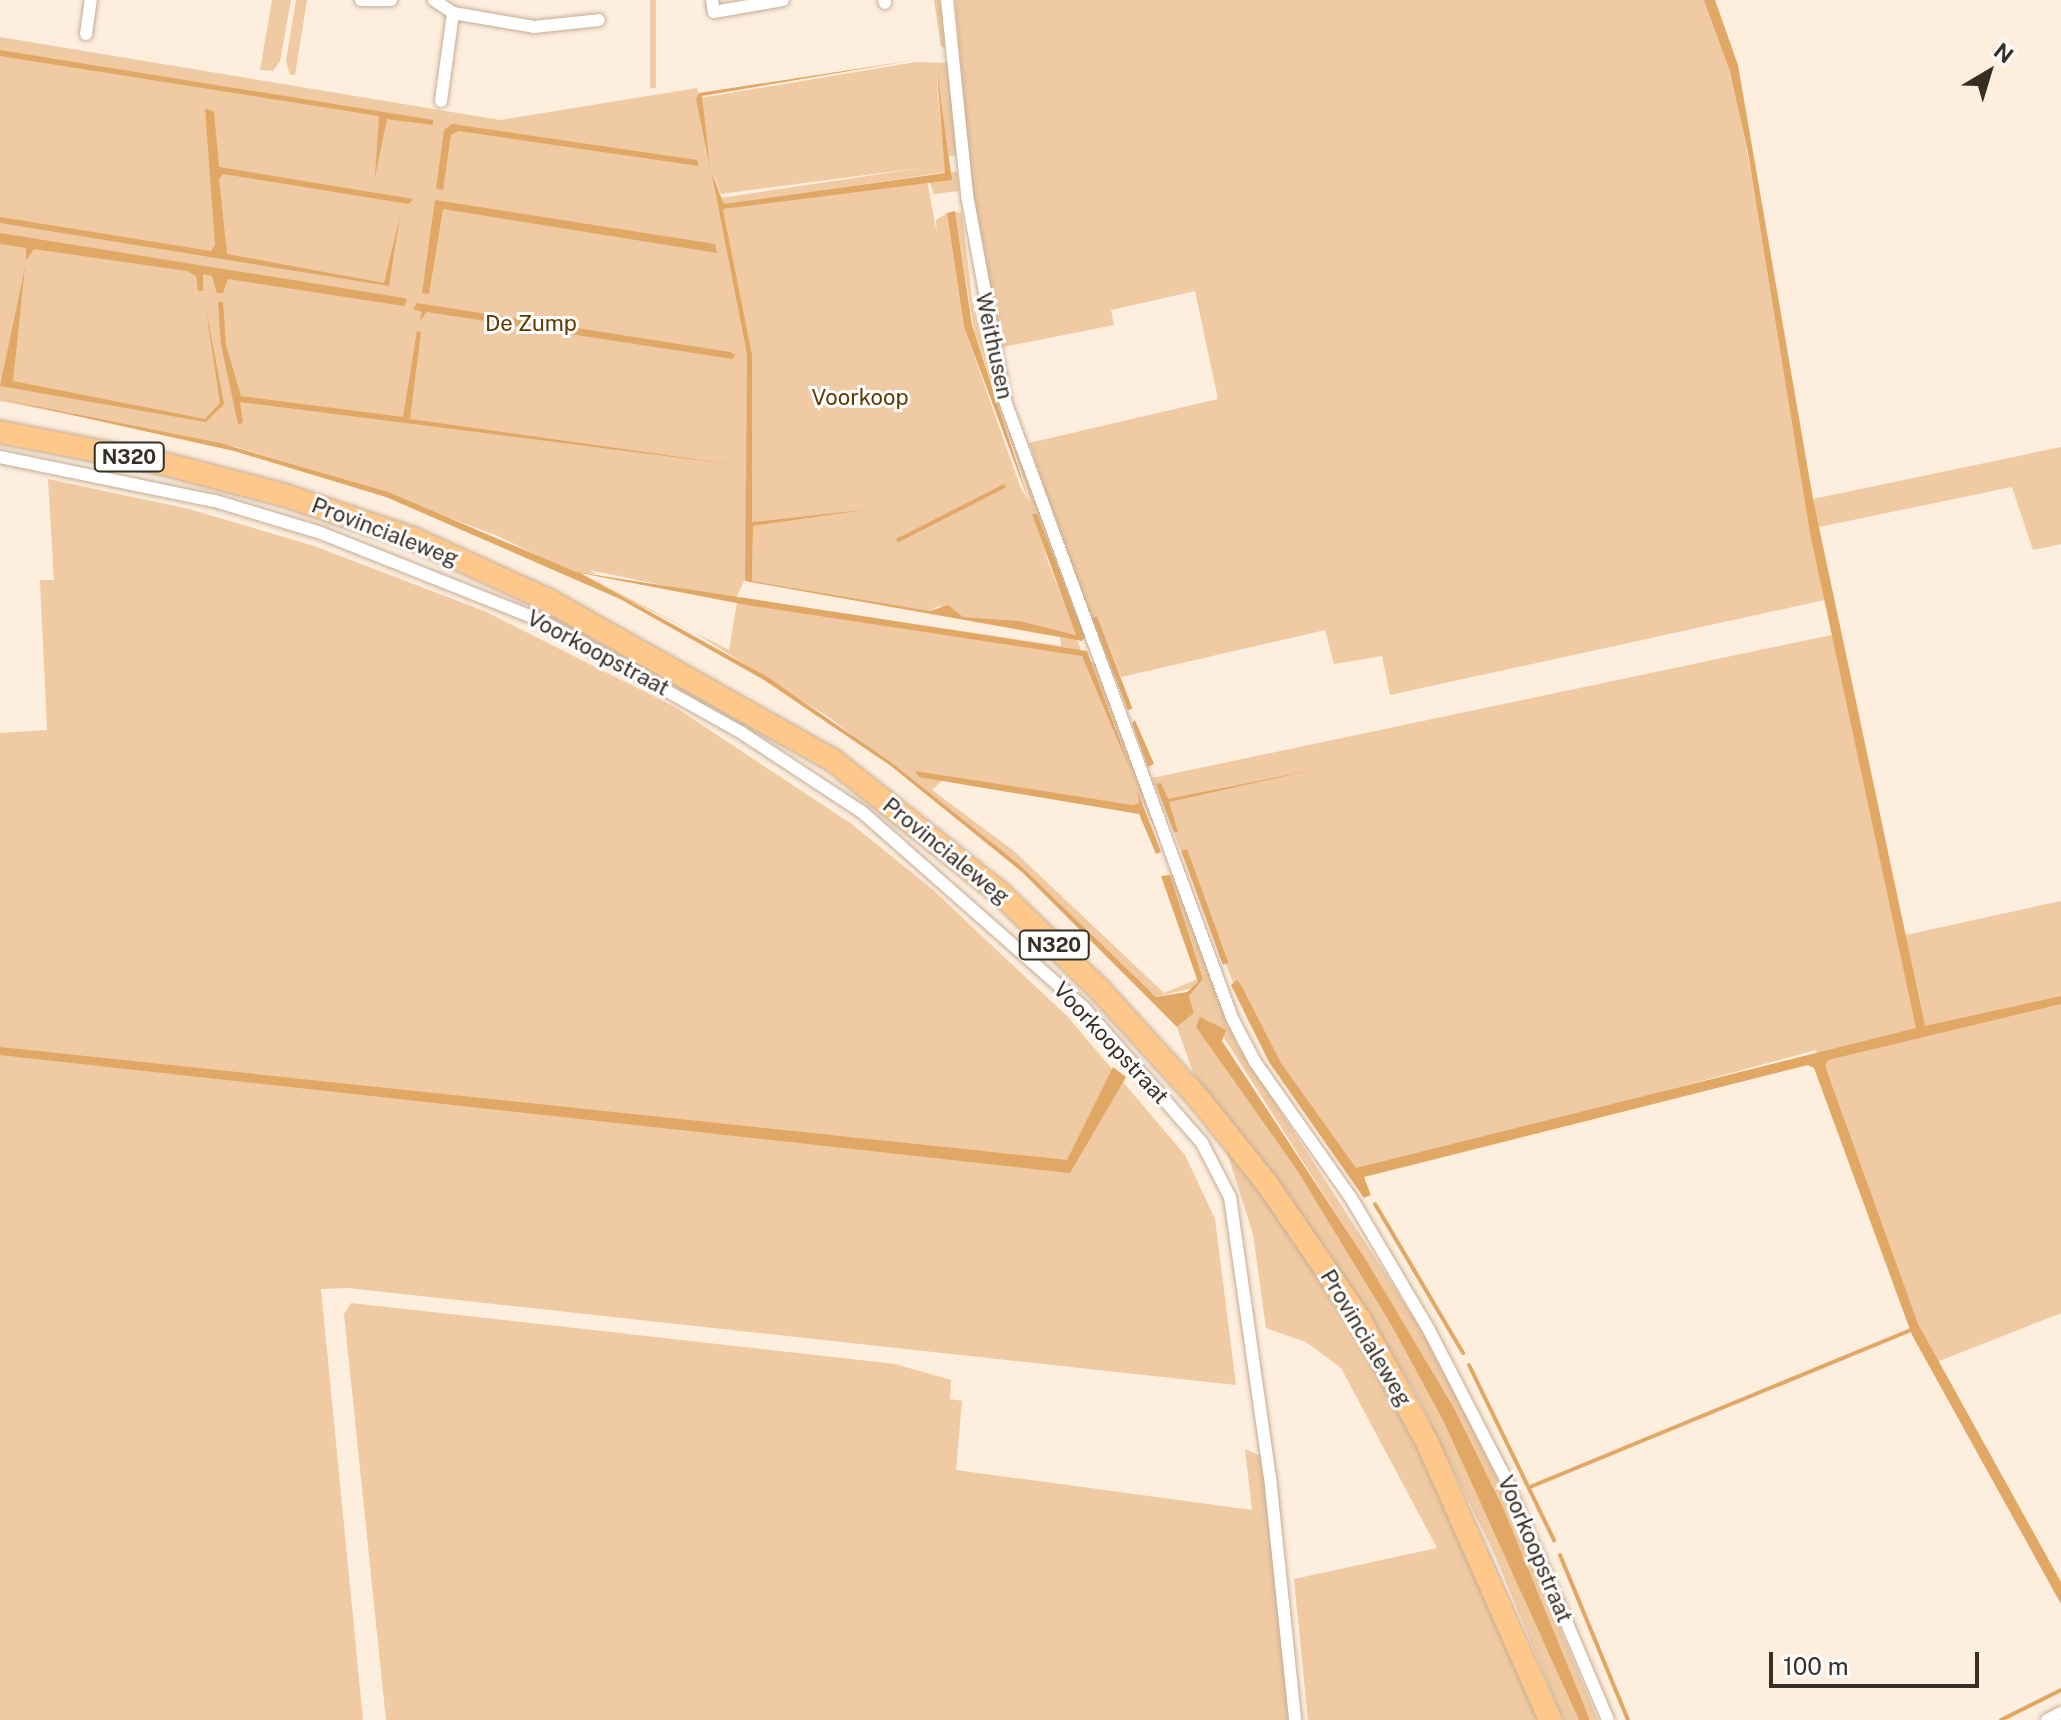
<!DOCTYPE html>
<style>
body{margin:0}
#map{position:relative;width:2061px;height:1720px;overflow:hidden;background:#fdeede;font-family:"Public Sans",sans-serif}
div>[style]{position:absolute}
.green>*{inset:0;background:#efcaa3;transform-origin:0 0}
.water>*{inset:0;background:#e1a765;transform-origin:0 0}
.stream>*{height:4px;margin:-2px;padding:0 2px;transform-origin:2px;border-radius:2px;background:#e1a765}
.roads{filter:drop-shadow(0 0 2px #c5ad94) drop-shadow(0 0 2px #c5ad94)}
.minor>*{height:12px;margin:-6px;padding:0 6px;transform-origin:6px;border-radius:6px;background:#fff}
.trunk>*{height:22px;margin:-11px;padding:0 11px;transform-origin:11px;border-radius:11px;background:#fec88a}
span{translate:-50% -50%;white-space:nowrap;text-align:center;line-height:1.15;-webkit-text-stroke:6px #fefefe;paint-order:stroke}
.shield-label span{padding:2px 6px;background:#fefefe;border:2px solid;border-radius:6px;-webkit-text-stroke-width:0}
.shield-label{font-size:20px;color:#372e24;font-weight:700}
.park-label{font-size:22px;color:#5f3901}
.street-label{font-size:22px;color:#372e24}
.north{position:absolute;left:1949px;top:32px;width:80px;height:80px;-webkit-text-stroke:6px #fefefe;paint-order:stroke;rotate:38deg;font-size:22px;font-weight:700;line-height:32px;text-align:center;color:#372e24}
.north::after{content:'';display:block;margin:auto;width:28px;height:36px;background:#372e24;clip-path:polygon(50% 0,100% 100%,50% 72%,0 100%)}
.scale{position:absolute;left:1769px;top:1652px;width:210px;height:36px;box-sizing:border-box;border:4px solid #372e24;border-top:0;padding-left:10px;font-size:24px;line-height:28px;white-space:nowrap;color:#372e24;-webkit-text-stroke:6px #fefefe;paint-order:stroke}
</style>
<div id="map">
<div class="green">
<i style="clip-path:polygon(272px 0,291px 0,280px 61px,273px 71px,260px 70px)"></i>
<i style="clip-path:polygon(296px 0,307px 0,295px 75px,290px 75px,286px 61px)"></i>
<i style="left:650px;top:0;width:6px;height:88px"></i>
<i style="clip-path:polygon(934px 0,940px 0,948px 48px,941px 47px)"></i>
<i style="clip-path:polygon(955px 0,1710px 0,1727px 47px,1813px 499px,2061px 447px,2061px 544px,2033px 550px,2012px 487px,1814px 528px,1829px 599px,1390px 695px,1382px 656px,1334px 664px,1325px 630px,1121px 677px,1097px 616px,1093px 617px,1115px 677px,1110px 677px,1029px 443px,1218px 399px,1195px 291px,1111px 310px,1114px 325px,998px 348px,973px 205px)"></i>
<i style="clip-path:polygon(0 37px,500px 120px,697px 88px,700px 98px,916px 62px,949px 63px,956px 155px,949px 156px,936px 73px,946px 172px,723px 205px,721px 198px,927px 167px,720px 194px,715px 175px,747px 350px,746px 577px,735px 600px,589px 570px,597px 574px,580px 573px,729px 650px,738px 597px,1061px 646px,1060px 637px,1077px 640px,1132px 776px,1091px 662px,1098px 663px,1166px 853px,1137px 790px,1139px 803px,1133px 805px,916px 772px,943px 780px,932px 790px,1014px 851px,1164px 993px,1198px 979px,1197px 987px,1156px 997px,1021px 866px,830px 718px,694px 632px,498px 536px,356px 483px,236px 447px,0 401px)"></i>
<i style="clip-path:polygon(951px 172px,957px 172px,959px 191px,934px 194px,929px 180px,951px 180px)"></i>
<i style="clip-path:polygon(927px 180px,937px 234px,936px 220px,947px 213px,964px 327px,1021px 489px,1031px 503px,974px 330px,955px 212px,962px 213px,972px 299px,991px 374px,1085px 637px,1036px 514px,1047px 559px,1077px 635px,1020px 621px,963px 617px,938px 606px,930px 611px,752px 581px,753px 526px,879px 508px,752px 522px,752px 354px,723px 209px)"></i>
<i style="clip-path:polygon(48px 479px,189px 509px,314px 546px,484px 611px,675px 707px,853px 825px,932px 889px,1067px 1016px,1185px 1155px,1215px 1219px,1236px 1385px,348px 1288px,321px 1289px,363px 1720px,0 1720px,0 733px,47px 730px,40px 580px,54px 580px)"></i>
<i style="clip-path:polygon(1836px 634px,1901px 936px,2061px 901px,2061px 1313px,1934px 1363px,1917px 1333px,1816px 1050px,1350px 1176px,1249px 1023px,1152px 778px)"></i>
<i style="clip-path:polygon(1174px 873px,1237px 1044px,1429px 1341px,1504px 1492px,1598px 1720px,1590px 1720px,1505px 1515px,1370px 1267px,1223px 1036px,1200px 1018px,1197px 1028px,1336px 1224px,1407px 1337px,1581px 1720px,1563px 1720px,1494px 1553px,1414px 1391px,1328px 1252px,1194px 1075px,1177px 1027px,1194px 1013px,1189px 996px,1203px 979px,1170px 875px)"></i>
<i style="clip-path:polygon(1225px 1146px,1295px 1241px,1367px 1353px,1445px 1499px,1541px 1720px,1308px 1720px,1294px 1579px,1437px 1548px,1341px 1368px,1306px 1342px,1266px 1328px,1253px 1234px)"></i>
<i style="clip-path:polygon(351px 1303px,895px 1364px,951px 1380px,950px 1399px,962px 1401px,956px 1470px,1252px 1510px,1245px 1449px,1265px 1458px,1291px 1720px,386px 1720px,344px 1314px)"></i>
</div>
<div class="water">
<i style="clip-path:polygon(1704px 0,1715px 0,1738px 65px,1813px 499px,1925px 1026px,2061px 996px,2061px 1004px,1828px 1060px,1825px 1066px,1918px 1324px,2061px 1582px,2061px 1604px,1912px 1335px,1814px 1068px,1808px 1065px,1364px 1177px,1371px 1195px,1364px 1198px,1269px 1062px,1231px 985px,1237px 980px,1241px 985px,1281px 1063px,1356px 1168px,1916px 1028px,1810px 533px,1748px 153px,1730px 71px)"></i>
<i style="clip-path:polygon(0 50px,433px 120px,433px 125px,387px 119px,375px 177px,379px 116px,0 56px)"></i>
<i style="clip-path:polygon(915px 60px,702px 96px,710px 167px,696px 99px,699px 93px)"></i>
<i style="clip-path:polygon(937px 71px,952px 180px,723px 209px,752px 354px,752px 522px,879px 508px,753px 526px,752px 581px,930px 611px,948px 605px,963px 617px,1020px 621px,1076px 635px,1032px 514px,1037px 514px,1085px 637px,1082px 641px,745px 581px,747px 354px,712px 175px,724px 204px,945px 173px)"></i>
<i style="clip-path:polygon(205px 108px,214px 112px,219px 167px,413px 199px,409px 204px,223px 174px,219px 179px,227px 254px,384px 283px,400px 216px,389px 286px,0 223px,0 217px,211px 251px,215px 245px)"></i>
<i style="clip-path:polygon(452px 124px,697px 160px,699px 166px,459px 131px,451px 135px,443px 190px,436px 189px,444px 130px)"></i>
<i style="clip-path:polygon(435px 200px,715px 244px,717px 253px,443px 209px,429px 294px,422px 293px)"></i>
<i style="clip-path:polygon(955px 211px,972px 325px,1030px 504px,964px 327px,947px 213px)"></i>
<i style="clip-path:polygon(0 233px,404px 298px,407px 300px,404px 306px,228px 279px,223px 293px,217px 293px,212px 276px,203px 274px,203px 291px,198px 291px,196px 276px,187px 271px,34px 249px,26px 261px,26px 248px,0 244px)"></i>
<i style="clip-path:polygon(25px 267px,13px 381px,205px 419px,220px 403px,205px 304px,224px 404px,206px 422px,0 386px)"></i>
<i style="clip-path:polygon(218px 302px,223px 302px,226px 345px,241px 396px,403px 417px,417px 331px,421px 332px,410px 419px,736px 465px,240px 402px,243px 423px,238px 424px,221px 345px)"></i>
<i style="clip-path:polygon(417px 303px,730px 352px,735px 355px,733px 359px,427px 312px,419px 322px,422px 312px,413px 309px)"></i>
<i style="clip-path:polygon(0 399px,220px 443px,388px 492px,576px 572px,1087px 651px,1133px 777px,1082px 656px,747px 605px,580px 573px,766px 676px,892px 763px,1021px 866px,1156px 997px,1187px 992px,1198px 982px,1161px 876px,1170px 875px,1203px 979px,1189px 996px,1194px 1013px,1177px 1027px,1022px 872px,891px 766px,764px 680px,620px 599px,386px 497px,234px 451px)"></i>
<i style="left:1004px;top:484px;width:4px;height:121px;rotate:63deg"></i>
<i style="left:1097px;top:616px;width:99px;height:5px;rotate:69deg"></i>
<i style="clip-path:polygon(1135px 720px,1154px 764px,1148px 767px,1132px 723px)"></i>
<i style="clip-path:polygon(1313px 770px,1169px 802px,1178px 832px,1174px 832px,1156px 784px,1161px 783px,1168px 799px)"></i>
<i style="clip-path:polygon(915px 771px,1133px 805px,1139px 803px,1137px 790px,1161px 852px,1156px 854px,1139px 814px,919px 777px)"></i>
<i style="left:1187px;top:849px;width:121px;height:6px;rotate:70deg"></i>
<i style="clip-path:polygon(1200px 1017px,1226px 1030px,1222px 1041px,1366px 1260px,1455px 1410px,1504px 1510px,1590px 1720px,1579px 1720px,1444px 1422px,1392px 1326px,1297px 1170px,1196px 1027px)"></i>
<i style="clip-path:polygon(0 1047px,1067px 1160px,1113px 1067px,1126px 1077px,1070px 1173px,0 1055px)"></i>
</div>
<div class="stream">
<i style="left:1375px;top:1204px;width:173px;rotate:59.4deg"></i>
<i style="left:1469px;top:1365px;width:195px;rotate:64.1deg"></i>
<i style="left:1530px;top:1487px;width:414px;rotate:-22.4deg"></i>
<i style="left:1560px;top:1555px;width:178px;rotate:67.6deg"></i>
<i style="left:2001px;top:1720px;width:67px;rotate:-26.6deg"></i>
</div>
<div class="roads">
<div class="minor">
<i style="left:361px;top:0;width:30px"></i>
<i style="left:434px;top:0;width:23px;rotate:34deg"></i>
<i style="left:453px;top:13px;width:82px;rotate:9.8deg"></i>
<i style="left:534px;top:27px;width:65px;rotate:-6.1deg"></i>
<i style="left:712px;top:0;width:12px;rotate:81deg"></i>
<i style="left:714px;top:12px;width:70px;rotate:-9.9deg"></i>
<i style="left:884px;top:0;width:3px;rotate:72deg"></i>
<i style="left:947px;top:0;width:196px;rotate:84.1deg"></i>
<i style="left:967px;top:195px;width:209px;rotate:79.5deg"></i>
<i style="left:1005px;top:401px;width:657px;rotate:69.8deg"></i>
<i style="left:1232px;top:1018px;width:50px;rotate:62.4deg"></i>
<i style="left:1255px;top:1062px;width:166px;rotate:54.8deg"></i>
<i style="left:1351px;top:1198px;width:153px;rotate:59.4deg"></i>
<i style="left:1429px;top:1330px;width:163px;rotate:62.7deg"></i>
<i style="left:1504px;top:1475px;width:266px;rotate:67deg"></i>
<i style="left:86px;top:34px;width:34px;rotate:-82deg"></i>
<i style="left:441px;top:101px;width:89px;rotate:-82.2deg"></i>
<i style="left:0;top:457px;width:219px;rotate:11.6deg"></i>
<i style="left:215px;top:501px;width:111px;rotate:16.8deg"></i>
<i style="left:321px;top:533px;width:236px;rotate:21.7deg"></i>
<i style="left:540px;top:620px;width:231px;rotate:29.2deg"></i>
<i style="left:742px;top:733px;width:144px;rotate:33.4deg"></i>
<i style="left:862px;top:812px;width:296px;rotate:41.4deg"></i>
<i style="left:1084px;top:1008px;width:179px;rotate:48.8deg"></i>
<i style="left:1202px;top:1143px;width:61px;rotate:62.6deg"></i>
<i style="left:1230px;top:1197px;width:283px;rotate:81.9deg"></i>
<i style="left:1270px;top:1477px;width:244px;rotate:84.1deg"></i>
<i style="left:2047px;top:1720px;width:16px;rotate:-27deg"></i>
</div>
<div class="trunk">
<i style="left:0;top:432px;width:168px;rotate:11deg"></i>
<i style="left:165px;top:464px;width:123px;rotate:14.6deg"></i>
<i style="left:284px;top:495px;width:135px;rotate:18.6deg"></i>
<i style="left:412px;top:538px;width:152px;rotate:24.5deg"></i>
<i style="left:550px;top:601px;width:326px;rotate:29.4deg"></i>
<i style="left:834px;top:761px;width:212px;rotate:38.5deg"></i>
<i style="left:1000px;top:893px;width:139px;rotate:44.1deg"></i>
<i style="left:1100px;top:990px;width:149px;rotate:47.7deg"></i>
<i style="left:1200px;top:1100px;width:109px;rotate:51.3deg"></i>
<i style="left:1268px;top:1185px;width:163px;rotate:55.7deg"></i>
<i style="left:1360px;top:1320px;width:139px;rotate:61.2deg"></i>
<i style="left:1427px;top:1442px;width:304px;rotate:66.1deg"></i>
</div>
</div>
<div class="shield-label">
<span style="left:129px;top:457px">N320</span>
<span style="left:1054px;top:945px">N320</span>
</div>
<div class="park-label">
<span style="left:531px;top:324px">De Zump</span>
<span style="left:860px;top:398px">Voorkoop</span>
</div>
<div class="street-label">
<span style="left:994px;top:346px;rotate:78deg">Weithusen</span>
<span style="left:385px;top:532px;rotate:21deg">Provincialeweg</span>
<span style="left:598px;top:653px;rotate:28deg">Voorkoopstraat</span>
<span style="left:946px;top:851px;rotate:39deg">Provincialeweg</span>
<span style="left:1111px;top:1043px;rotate:47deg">Voorkoopstraat</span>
<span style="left:1366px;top:1338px;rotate:59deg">Provincialeweg</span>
<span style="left:1535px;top:1549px;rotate:67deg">Voorkoopstraat</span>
</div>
<div class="north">N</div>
<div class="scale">100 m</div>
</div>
